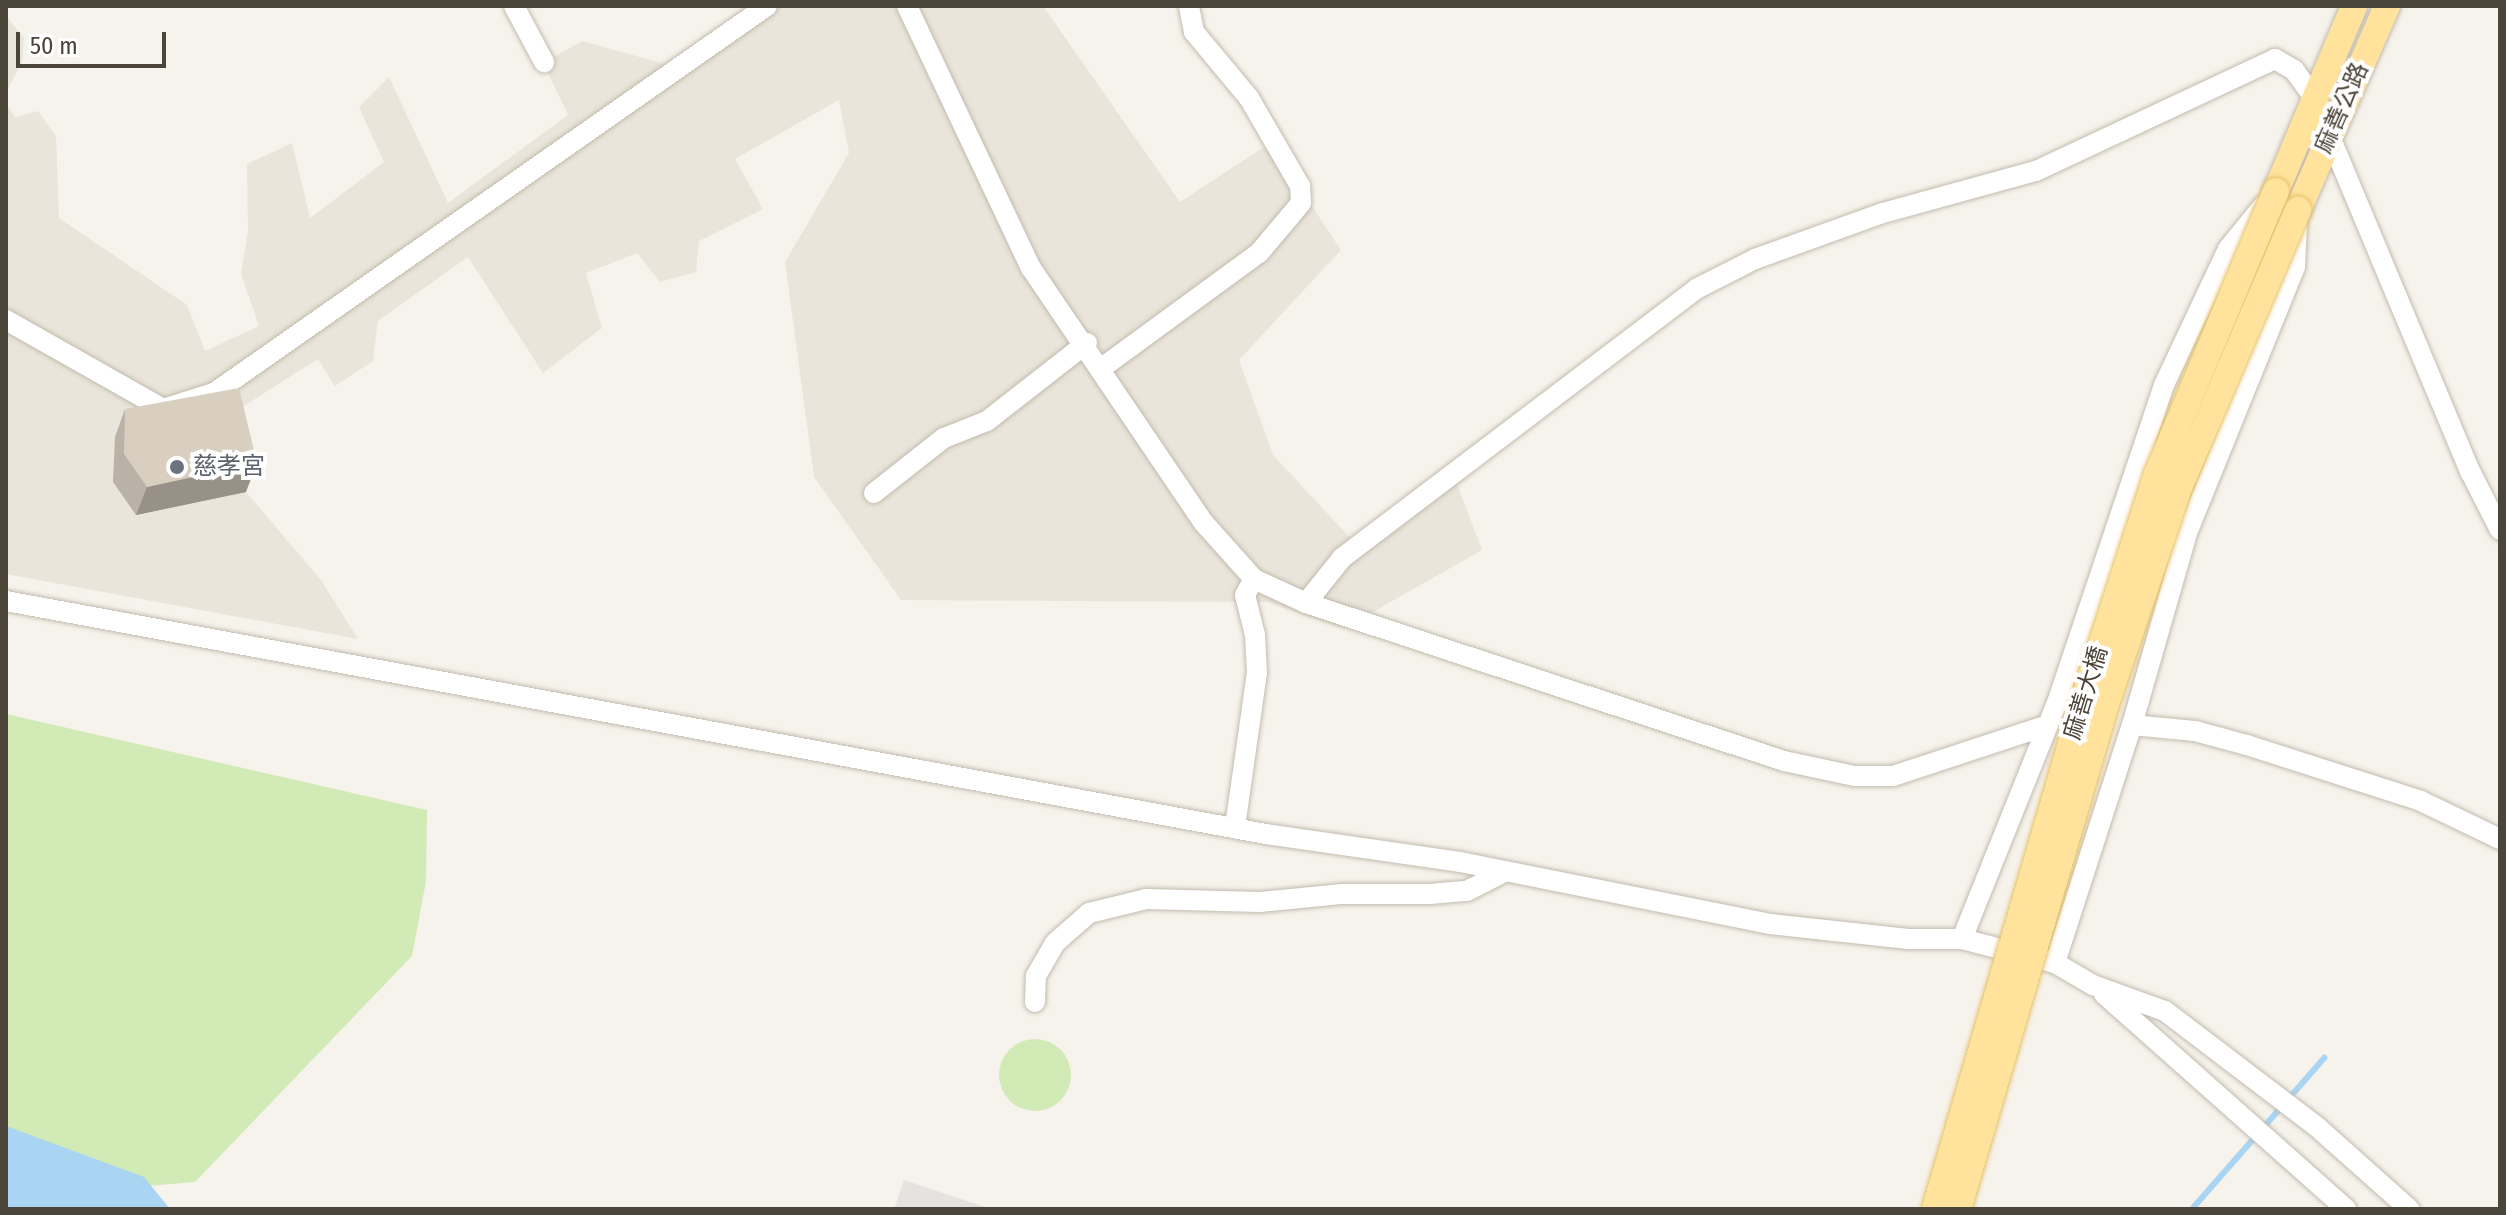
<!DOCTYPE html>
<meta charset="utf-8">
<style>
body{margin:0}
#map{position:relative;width:2506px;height:1215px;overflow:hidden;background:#f6f3ec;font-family:"Fira Sans Condensed","Noto Sans TC",sans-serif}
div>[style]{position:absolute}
.residential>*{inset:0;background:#eae5da}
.green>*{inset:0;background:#d2eab5}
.round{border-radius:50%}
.parking>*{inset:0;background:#e5e3e0}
.water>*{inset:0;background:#a9d4f2}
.stream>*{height:6px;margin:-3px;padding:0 3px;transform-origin:3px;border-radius:3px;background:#a9d4f2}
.roads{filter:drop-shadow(0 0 2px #c2bbae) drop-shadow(0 0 2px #c2bbae)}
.minor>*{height:20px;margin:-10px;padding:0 10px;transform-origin:10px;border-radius:10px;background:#fff}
.major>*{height:26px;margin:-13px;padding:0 13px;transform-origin:13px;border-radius:13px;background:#ffe39c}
.bridges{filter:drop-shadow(0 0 2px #e6c16a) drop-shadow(0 0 2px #e6c16a)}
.major-bridge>*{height:26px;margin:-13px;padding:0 13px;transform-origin:13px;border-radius:13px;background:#ffe39c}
.wall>*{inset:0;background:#bab2a6}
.shaded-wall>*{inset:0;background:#979187}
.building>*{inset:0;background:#d8cfc1}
.dots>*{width:22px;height:22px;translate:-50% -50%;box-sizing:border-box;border:4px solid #fff;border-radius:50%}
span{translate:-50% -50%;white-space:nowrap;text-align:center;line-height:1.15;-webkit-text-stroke:8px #fff;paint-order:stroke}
.street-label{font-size:24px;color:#4b4439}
.worship-label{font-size:24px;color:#5b616d}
.left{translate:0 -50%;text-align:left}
.frame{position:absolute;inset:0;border:8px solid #4b4439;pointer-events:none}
.scale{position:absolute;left:16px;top:32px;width:150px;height:36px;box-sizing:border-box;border:4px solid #4b4439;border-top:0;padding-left:10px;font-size:24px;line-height:28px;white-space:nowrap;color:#4b4439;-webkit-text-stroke:6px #fff;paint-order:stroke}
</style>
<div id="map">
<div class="residential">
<i style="clip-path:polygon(752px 6px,1043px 6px,1180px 202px,1270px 143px,1341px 250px,1239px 360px,1273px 455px,1354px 542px,1454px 476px,1482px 550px,1343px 629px,1268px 602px,901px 600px,814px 477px,785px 262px,849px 153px,839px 100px,735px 159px,763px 209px,699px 241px,696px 272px,660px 282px,637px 253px,586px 273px,602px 328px,543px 373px,468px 257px,378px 321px,373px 361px,335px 386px,318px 359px,228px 416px,136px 515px,246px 492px,321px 580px,358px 639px,6px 574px,6px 104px,15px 117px,38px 111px,56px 136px,59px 218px,187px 305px,205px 351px,259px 326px,241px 274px,248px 231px,247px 164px,292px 143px,310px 218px,384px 162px,359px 107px,389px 77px,448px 203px,568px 115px,543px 63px,582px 41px,676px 67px)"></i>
<i style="clip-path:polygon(6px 16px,24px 38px,22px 61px,6px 93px)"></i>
</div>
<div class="green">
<i style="clip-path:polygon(6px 714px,427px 810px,426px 881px,412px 956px,195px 1182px,123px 1188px,6px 1150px)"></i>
<i class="round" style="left:999px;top:1039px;width:72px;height:72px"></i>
</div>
<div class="parking">
<i style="clip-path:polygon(904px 1180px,991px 1209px,894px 1209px)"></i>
</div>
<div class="water">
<i style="clip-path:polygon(6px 1126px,144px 1177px,170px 1209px,6px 1209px)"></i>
</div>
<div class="stream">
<i style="left:2192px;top:1209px;width:201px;rotate:-48.8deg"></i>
</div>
<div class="roads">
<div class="minor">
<i style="left:514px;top:6px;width:64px;rotate:61.8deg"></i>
<i style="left:907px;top:6px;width:290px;rotate:64.7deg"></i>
<i style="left:1031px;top:268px;width:307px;rotate:55.9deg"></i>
<i style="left:1203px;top:522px;width:76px;rotate:48.2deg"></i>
<i style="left:1254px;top:579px;width:57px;rotate:24.8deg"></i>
<i style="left:1306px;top:603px;width:503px;rotate:18.29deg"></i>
<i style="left:1784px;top:761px;width:72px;rotate:12.1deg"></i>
<i style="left:1854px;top:776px;width:39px"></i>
<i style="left:1893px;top:776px;width:163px;rotate:-18.2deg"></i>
<i style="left:6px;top:320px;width:180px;rotate:29.5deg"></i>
<i style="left:163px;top:409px;width:53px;rotate:-17.4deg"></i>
<i style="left:214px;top:393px;width:675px;rotate:-34.99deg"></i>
<i style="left:1103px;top:367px;width:193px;rotate:-36.2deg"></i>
<i style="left:1259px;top:253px;width:65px;rotate:-50deg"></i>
<i style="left:1301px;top:203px;width:17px;rotate:-93deg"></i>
<i style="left:1300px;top:186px;width:102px;rotate:-120.1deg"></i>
<i style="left:1249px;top:98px;width:86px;rotate:-129.8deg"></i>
<i style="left:1194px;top:32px;width:26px;rotate:-101deg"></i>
<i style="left:874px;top:493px;width:89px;rotate:-38.2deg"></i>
<i style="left:944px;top:438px;width:46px;rotate:-21.6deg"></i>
<i style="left:987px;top:421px;width:127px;rotate:-38deg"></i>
<i style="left:6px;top:601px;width:1281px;rotate:10.48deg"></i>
<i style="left:1266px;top:834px;width:196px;rotate:8.2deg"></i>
<i style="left:1460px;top:862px;width:316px;rotate:11.3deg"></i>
<i style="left:1770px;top:924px;width:139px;rotate:6.2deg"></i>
<i style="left:1908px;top:939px;width:54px"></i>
<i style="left:1962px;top:939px;width:96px;rotate:14.5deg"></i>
<i style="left:2055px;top:963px;width:44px;rotate:30.1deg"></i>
<i style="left:2093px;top:985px;width:77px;rotate:19.9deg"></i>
<i style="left:2165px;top:1011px;width:190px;rotate:37.3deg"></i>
<i style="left:2316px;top:1126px;width:125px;rotate:41.7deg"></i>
<i style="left:1306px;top:603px;width:58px;rotate:-51.3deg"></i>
<i style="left:1342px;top:558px;width:445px;rotate:-37.2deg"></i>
<i style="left:1696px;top:289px;width:66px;rotate:-27deg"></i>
<i style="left:1755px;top:259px;width:136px;rotate:-19.8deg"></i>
<i style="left:1883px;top:213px;width:159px;rotate:-15.4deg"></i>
<i style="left:2036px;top:171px;width:264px;rotate:-25.1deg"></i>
<i style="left:2275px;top:59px;width:22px;rotate:30deg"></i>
<i style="left:2294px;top:70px;width:32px;rotate:54deg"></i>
<i style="left:2313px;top:96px;width:409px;rotate:67.3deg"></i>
<i style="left:2471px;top:473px;width:64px;rotate:63deg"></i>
<i style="left:2132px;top:725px;width:63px;rotate:5.4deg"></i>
<i style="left:2195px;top:731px;width:54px;rotate:15.1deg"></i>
<i style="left:2247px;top:745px;width:183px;rotate:17.8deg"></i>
<i style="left:2421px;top:801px;width:88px;rotate:25.7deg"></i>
<i style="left:1235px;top:827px;width:156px;rotate:-81.9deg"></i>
<i style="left:1257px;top:673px;width:38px;rotate:-93deg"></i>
<i style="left:1255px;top:635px;width:41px;rotate:-104deg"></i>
<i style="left:1245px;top:595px;width:18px;rotate:-61deg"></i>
<i style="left:1962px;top:939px;width:258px;rotate:-68.1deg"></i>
<i style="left:2058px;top:700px;width:332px;rotate:-71.4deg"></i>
<i style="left:2164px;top:385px;width:150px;rotate:-64.8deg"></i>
<i style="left:2228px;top:249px;width:55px;rotate:-50.9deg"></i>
<i style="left:2055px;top:963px;width:250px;rotate:-72.1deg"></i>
<i style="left:2132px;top:725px;width:200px;rotate:-74deg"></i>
<i style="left:2187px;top:533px;width:287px;rotate:-67.9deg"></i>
<i style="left:2295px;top:267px;width:43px;rotate:-87.3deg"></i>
<i style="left:2104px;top:994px;width:324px;rotate:41.6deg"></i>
<i style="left:1035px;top:1002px;width:26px;rotate:-88deg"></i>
<i style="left:1036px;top:976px;width:38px;rotate:-60deg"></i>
<i style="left:1055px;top:943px;width:45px;rotate:-41.4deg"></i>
<i style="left:1089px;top:913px;width:59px;rotate:-13.8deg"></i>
<i style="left:1146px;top:899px;width:114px;rotate:1.5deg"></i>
<i style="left:1260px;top:902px;width:81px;rotate:-5.6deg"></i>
<i style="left:1341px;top:894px;width:89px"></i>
<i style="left:1430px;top:894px;width:37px;rotate:-5deg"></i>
<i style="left:1467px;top:891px;width:42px;rotate:-27.2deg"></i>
</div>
<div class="major">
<i style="left:2276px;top:191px;width:201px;rotate:-67.1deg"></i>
<i style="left:2298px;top:210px;width:223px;rotate:-66.4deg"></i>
</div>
</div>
<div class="bridges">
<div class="major-bridge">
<i style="left:1935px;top:1209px;width:552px;rotate:-73.7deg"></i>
<i style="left:2090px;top:679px;width:216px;rotate:-71.9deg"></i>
<i style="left:2157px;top:474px;width:307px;rotate:-67.2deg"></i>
<i style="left:1958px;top:1209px;width:523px;rotate:-73.68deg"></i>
<i style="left:2105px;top:707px;width:229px;rotate:-71.4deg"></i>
<i style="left:2178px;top:490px;width:305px;rotate:-66.8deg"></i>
</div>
</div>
<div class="wall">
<i style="clip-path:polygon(125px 409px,246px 492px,136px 515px,113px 482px,115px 437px)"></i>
</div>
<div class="shaded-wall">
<i style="clip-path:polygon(257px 463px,246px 492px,136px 515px,147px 487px)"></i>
</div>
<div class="building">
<i style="clip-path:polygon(239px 388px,257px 463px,147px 487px,124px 454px,125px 409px)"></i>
</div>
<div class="dots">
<i style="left:177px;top:467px;background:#6b7280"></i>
</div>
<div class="street-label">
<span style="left:2342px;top:108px;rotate:-66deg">麻善公路</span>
<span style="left:2086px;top:693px;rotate:-73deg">麻善大橋</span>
</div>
<div class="worship-label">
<span class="left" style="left:193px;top:467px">慈孝宮</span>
</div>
<div class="frame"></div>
<div class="scale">50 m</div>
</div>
